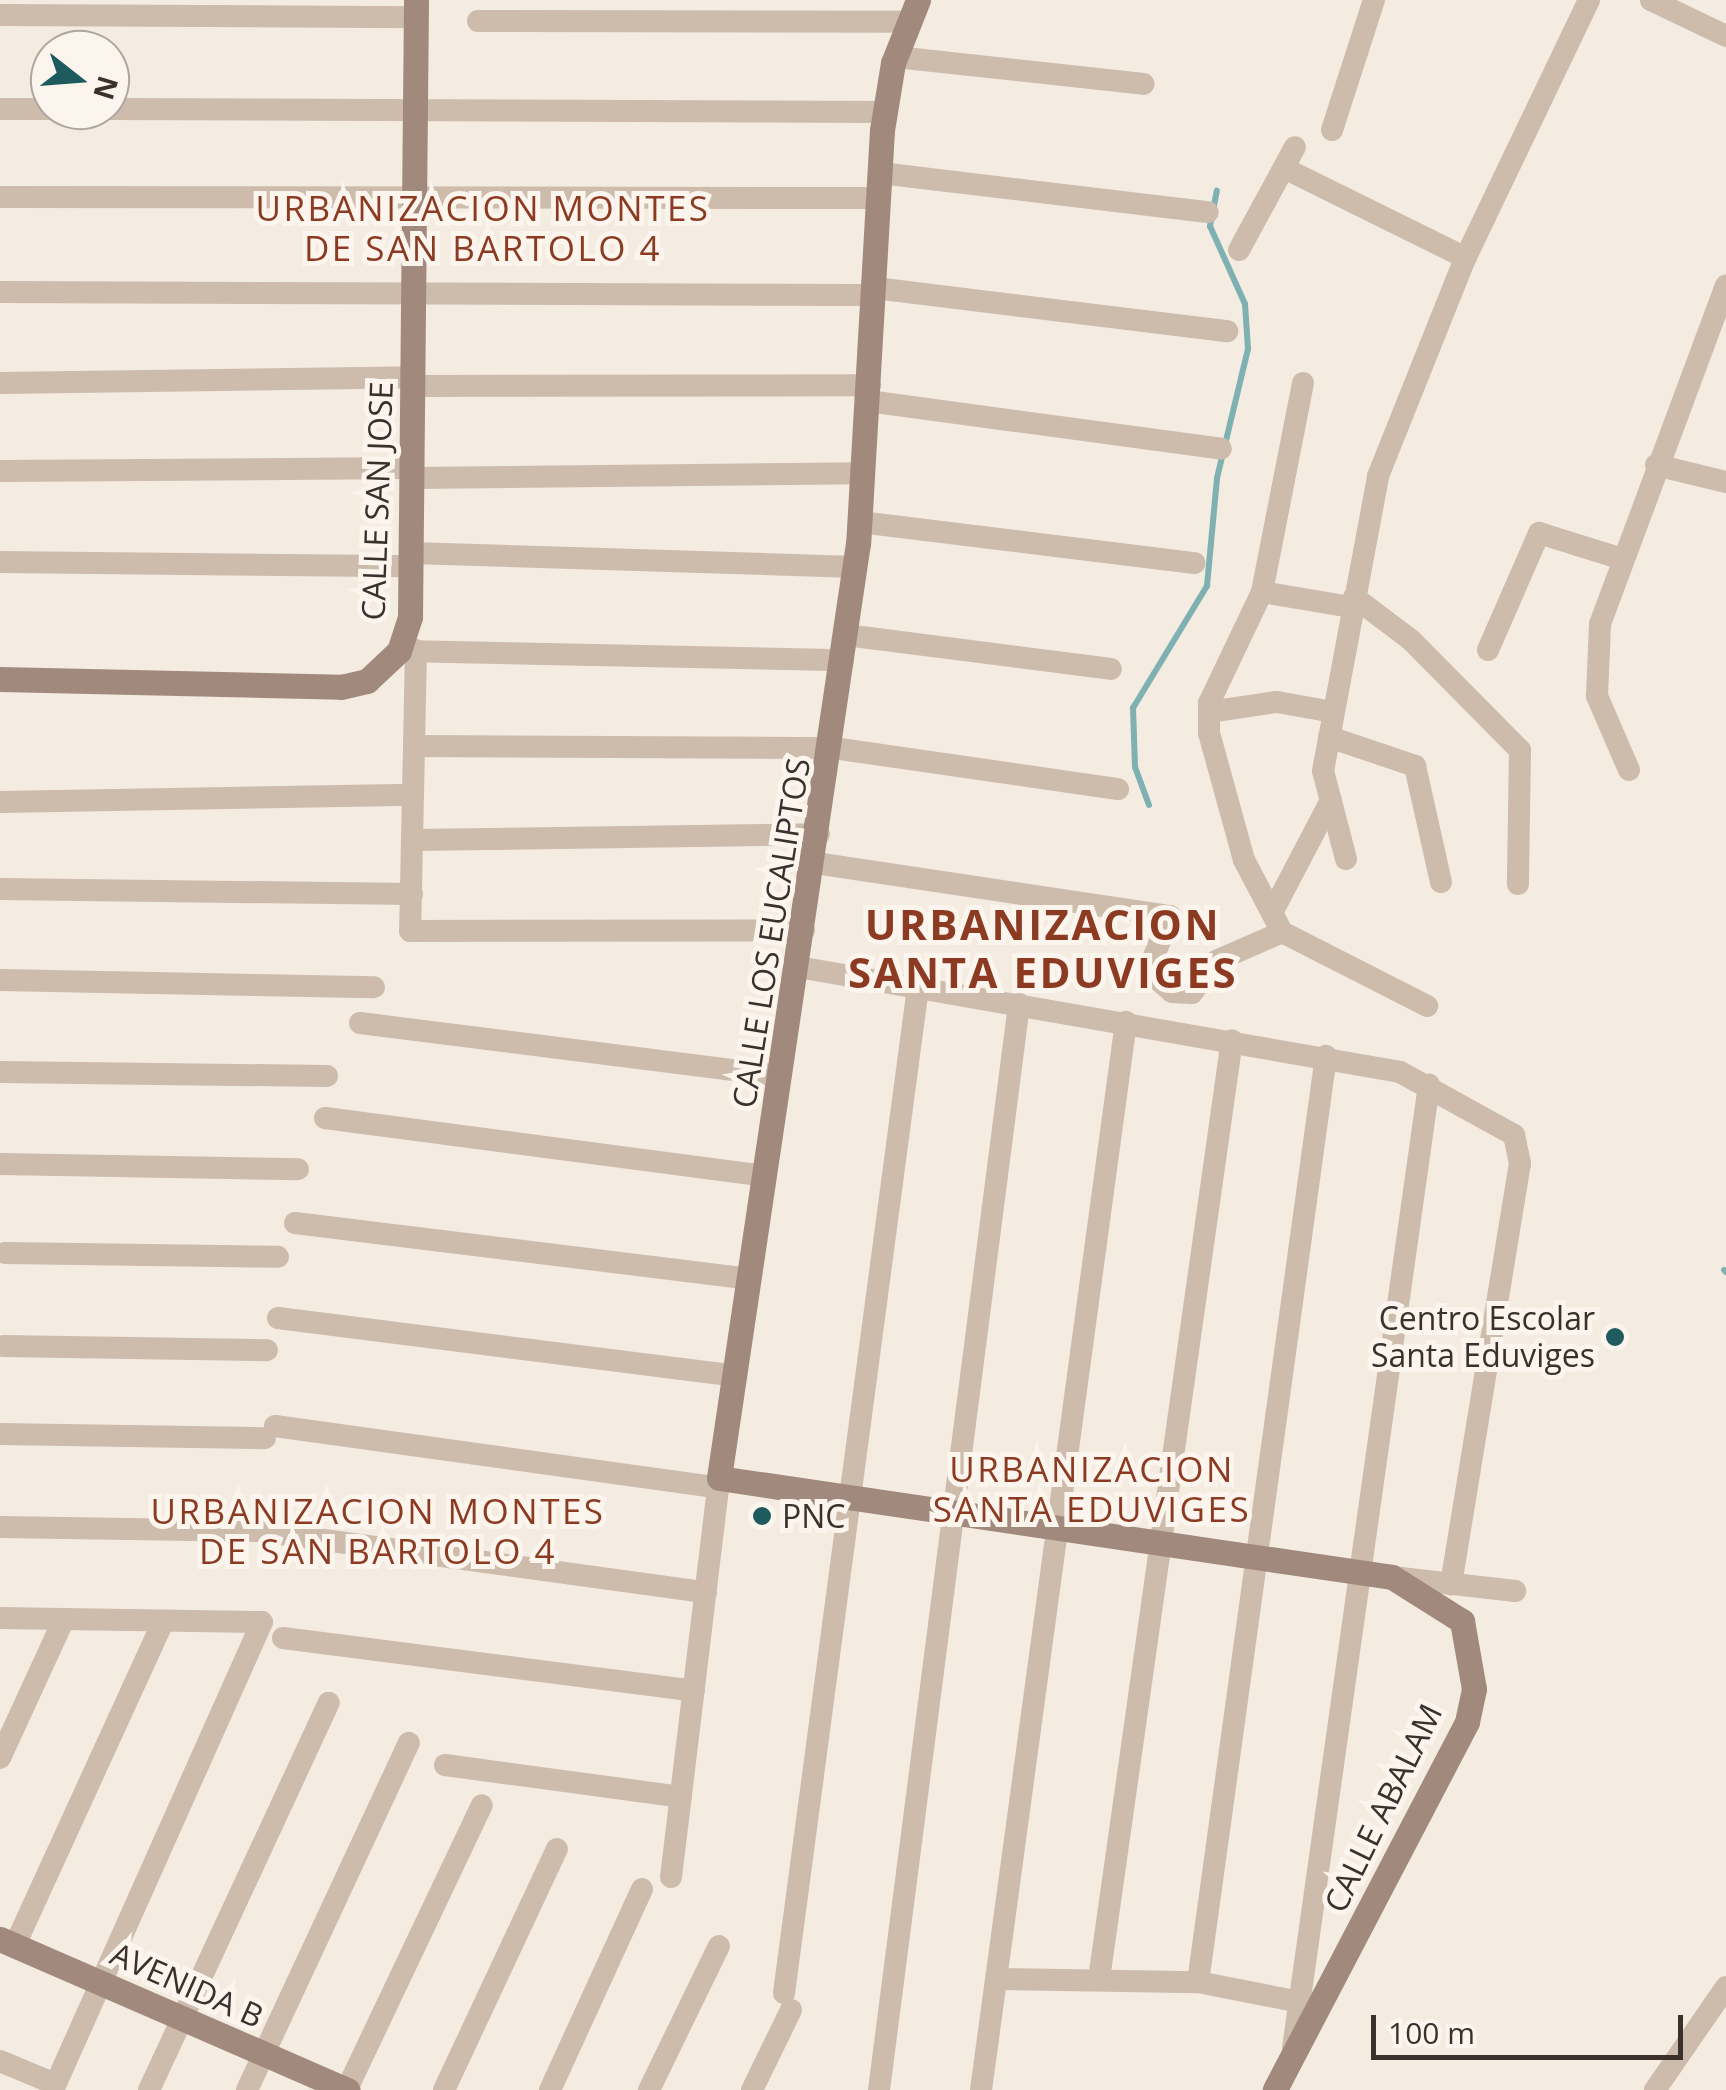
<!DOCTYPE html>
<style>
body{margin:0}
#map{position:relative;width:1726px;height:2090px;overflow:hidden;background:#f4ebe1;font-family:"Open Sans",sans-serif}
div>[style]{position:absolute}
.stream>*{height:6px;margin:-3px;padding:0 3px;transform-origin:3px;border-radius:3px;background:#7fb0b2}
.street>*{height:22px;margin:-11px;padding:0 11px;transform-origin:11px;border-radius:11px;background:#cdbbac}
.secondary>*{height:25px;margin:-12.5px;padding:0 12.5px;transform-origin:12.5px;border-radius:12.5px;background:#a18a7d}
.dots>*{width:28px;height:28px;translate:-50% -50%;box-sizing:border-box;border:5px solid #fbf5ee;border-radius:50%}
span{translate:-50% -50%;white-space:nowrap;text-align:center;line-height:1.15;-webkit-text-stroke:10px #fbf5ee;paint-order:stroke}
.street-label{font-size:32px;color:#3b302b}
.poi-label{font-size:32px;color:#3b302b}
.right{translate:-100% -50%;text-align:right}
.left{translate:0 -50%;text-align:left}
.neighbourhood-label{font-size:35px;color:#8c3b22;letter-spacing:2.5px}
.district-label{font-size:42px;color:#8c3b22;font-weight:700;letter-spacing:2.5px}
.north{position:absolute;left:30px;top:30px;width:100px;height:100px;box-sizing:border-box;background:#fbf5ee;border:2px solid #aea6a0;border-radius:50%;rotate:107deg;font-size:28px;font-weight:700;line-height:40px;text-align:center;color:#3b302b}
.north::after{content:'';display:block;margin:auto;width:35px;height:45px;background:#1f5a5e;clip-path:polygon(50% 0,100% 100%,50% 72%,0 100%)}
.scale{position:absolute;left:1371px;top:2015px;width:312px;height:45px;box-sizing:border-box;border:5px solid #3b302b;border-top:0;padding-left:12px;font-size:30px;line-height:35px;white-space:nowrap;color:#3b302b;-webkit-text-stroke:8px #fbf5ee;paint-order:stroke}
</style>
<div id="map">
<div class="stream">
<i style="left:1149px;top:805px;width:40px;rotate:-110.2deg"></i>
<i style="left:1135px;top:767px;width:59px;rotate:-91.9deg"></i>
<i style="left:1133px;top:708px;width:143px;rotate:-58.8deg"></i>
<i style="left:1207px;top:586px;width:108px;rotate:-84.7deg"></i>
<i style="left:1217px;top:478px;width:133px;rotate:-76.5deg"></i>
<i style="left:1248px;top:349px;width:45px;rotate:-93.8deg"></i>
<i style="left:1245px;top:304px;width:85px;rotate:-114.2deg"></i>
<i style="left:1210px;top:226px;width:36px;rotate:-79deg"></i>
<i style="left:1724px;top:1270px;width:3px;rotate:45deg"></i>
</div>
<div class="street">
<i style="left:1651px;top:0;width:83px;rotate:25.6deg"></i>
<i style="left:0;top:15px;width:416px;rotate:0.3deg"></i>
<i style="left:478px;top:21px;width:432px;rotate:0.1deg"></i>
<i style="left:896px;top:57px;width:249px;rotate:6.2deg"></i>
<i style="left:0;top:109px;width:50px"></i>
<i style="left:110px;top:109px;width:775px;rotate:0.22deg"></i>
<i style="left:1332px;top:130px;width:137px;rotate:-72.1deg"></i>
<i style="left:1290px;top:171px;width:196px;rotate:26.3deg"></i>
<i style="left:880px;top:173px;width:330px;rotate:6.8deg"></i>
<i style="left:0;top:197px;width:879px;rotate:0.07deg"></i>
<i style="left:1239px;top:250px;width:117px;rotate:-61.5deg"></i>
<i style="left:875px;top:288px;width:355px;rotate:7deg"></i>
<i style="left:0;top:292px;width:875px;rotate:0.2deg"></i>
<i style="left:0;top:383px;width:414px;rotate:-0.8deg"></i>
<i style="left:1303px;top:383px;width:213px;rotate:101.1deg"></i>
<i style="left:1262px;top:592px;width:123px;rotate:115.5deg"></i>
<i style="left:1209px;top:703px;width:30px;rotate:90deg"></i>
<i style="left:1209px;top:733px;width:132px;rotate:74.6deg"></i>
<i style="left:1244px;top:860px;width:81px;rotate:62.2deg"></i>
<i style="left:1282px;top:932px;width:163px;rotate:27deg"></i>
<i style="left:414px;top:386px;width:456px;rotate:-0.1deg"></i>
<i style="left:868px;top:401px;width:356px;rotate:7.7deg"></i>
<i style="left:1656px;top:465px;width:72px;rotate:13.7deg"></i>
<i style="left:0;top:471px;width:413px;rotate:-0.4deg"></i>
<i style="left:413px;top:478px;width:450px;rotate:-0.6deg"></i>
<i style="left:860px;top:522px;width:337px;rotate:7deg"></i>
<i style="left:411px;top:553px;width:444px;rotate:1.8deg"></i>
<i style="left:0;top:562px;width:411px;rotate:0.6deg"></i>
<i style="left:1262px;top:592px;width:90px;rotate:9.6deg"></i>
<i style="left:1354px;top:597px;width:71px;rotate:37deg"></i>
<i style="left:1411px;top:640px;width:155px;rotate:45.3deg"></i>
<i style="left:1520px;top:750px;width:134px;rotate:90.9deg"></i>
<i style="left:846px;top:635px;width:267px;rotate:7.3deg"></i>
<i style="left:416px;top:650px;width:281px;rotate:91.2deg"></i>
<i style="left:410px;top:931px;width:394px;rotate:-0.1deg"></i>
<i style="left:1488px;top:650px;width:128px;rotate:-66.4deg"></i>
<i style="left:1539px;top:533px;width:84px;rotate:17.4deg"></i>
<i style="left:402px;top:651px;width:441px;rotate:1.2deg"></i>
<i style="left:1209px;top:712px;width:69px;rotate:-8.4deg"></i>
<i style="left:1277px;top:702px;width:57px;rotate:10.1deg"></i>
<i style="left:1329px;top:737px;width:91px;rotate:18.6deg"></i>
<i style="left:1415px;top:766px;width:119px;rotate:77.4deg"></i>
<i style="left:414px;top:746px;width:419px;rotate:0.3deg"></i>
<i style="left:833px;top:748px;width:288px;rotate:8.2deg"></i>
<i style="left:1629px;top:770px;width:81px;rotate:-113.4deg"></i>
<i style="left:1597px;top:696px;width:72px;rotate:-87.6deg"></i>
<i style="left:1600px;top:624px;width:361px;rotate:-69.6deg"></i>
<i style="left:0;top:802px;width:413px;rotate:-1deg"></i>
<i style="left:412px;top:840px;width:407px;rotate:-0.8deg"></i>
<i style="left:1346px;top:859px;width:91px;rotate:-104.6deg"></i>
<i style="left:1323px;top:771px;width:300px;rotate:-79.4deg"></i>
<i style="left:1378px;top:476px;width:229px;rotate:-68.2deg"></i>
<i style="left:1463px;top:263px;width:292px;rotate:-64.4deg"></i>
<i style="left:815px;top:863px;width:359px;rotate:8.5deg"></i>
<i style="left:1170px;top:916px;width:59px;rotate:111.8deg"></i>
<i style="left:1148px;top:971px;width:32px;rotate:41deg"></i>
<i style="left:1172px;top:992px;width:20px;rotate:3deg"></i>
<i style="left:1192px;top:993px;width:40px;rotate:-53deg"></i>
<i style="left:1216px;top:961px;width:72px;rotate:-23.7deg"></i>
<i style="left:0;top:889px;width:412px;rotate:0.7deg"></i>
<i style="left:1273px;top:911px;width:125px;rotate:-62.4deg"></i>
<i style="left:798px;top:967px;width:611px;rotate:9.89deg"></i>
<i style="left:1400px;top:1072px;width:130px;rotate:28.9deg"></i>
<i style="left:1514px;top:1135px;width:29px;rotate:78deg"></i>
<i style="left:1520px;top:1163px;width:427px;rotate:99.3deg"></i>
<i style="left:0;top:980px;width:374px;rotate:1.1deg"></i>
<i style="left:360px;top:1023px;width:423px;rotate:7.2deg"></i>
<i style="left:0;top:1072px;width:327px;rotate:0.7deg"></i>
<i style="left:325px;top:1118px;width:444px;rotate:7.5deg"></i>
<i style="left:0;top:1164px;width:298px;rotate:1deg"></i>
<i style="left:295px;top:1223px;width:458px;rotate:7deg"></i>
<i style="left:5px;top:1253px;width:273px;rotate:0.8deg"></i>
<i style="left:278px;top:1318px;width:461px;rotate:7.2deg"></i>
<i style="left:3px;top:1346px;width:264px;rotate:0.9deg"></i>
<i style="left:275px;top:1426px;width:448px;rotate:7.9deg"></i>
<i style="left:0;top:1434px;width:265px;rotate:0.9deg"></i>
<i style="left:0;top:1527px;width:265px;rotate:0.9deg"></i>
<i style="left:273px;top:1533px;width:437px;rotate:7.8deg"></i>
<i style="left:1392px;top:1577px;width:124px;rotate:6.5deg"></i>
<i style="left:0;top:1618px;width:262px;rotate:0.9deg"></i>
<i style="left:262px;top:1622px;width:513px;rotate:114.06deg"></i>
<i style="left:283px;top:1638px;width:414px;rotate:7.3deg"></i>
<i style="left:0;top:1758px;width:153px;rotate:-65.3deg"></i>
<i style="left:445px;top:1765px;width:238px;rotate:7.7deg"></i>
<i style="left:671px;top:1877px;width:402px;rotate:-83.1deg"></i>
<i style="left:15px;top:1945px;width:356px;rotate:-65.4deg"></i>
<i style="left:997px;top:1979px;width:201px;rotate:0.9deg"></i>
<i style="left:1198px;top:1982px;width:104px;rotate:11.1deg"></i>
<i style="left:1099px;top:1979px;width:948px;rotate:-81.94deg"></i>
<i style="left:1198px;top:1982px;width:935px;rotate:-82.13deg"></i>
<i style="left:784px;top:1993px;width:1015px;rotate:-82.41deg"></i>
<i style="left:1293px;top:2048px;width:973px;rotate:-81.96deg"></i>
<i style="left:0;top:2061px;width:60px;rotate:22.7deg"></i>
<i style="left:347px;top:2089px;width:314px;rotate:-64.6deg"></i>
<i style="left:149px;top:2090px;width:427px;rotate:-65.1deg"></i>
<i style="left:247px;top:2090px;width:383px;rotate:-65deg"></i>
<i style="left:444px;top:2090px;width:266px;rotate:-64.9deg"></i>
<i style="left:550px;top:2090px;width:221px;rotate:-65.4deg"></i>
<i style="left:649px;top:2090px;width:160px;rotate:-64.1deg"></i>
<i style="left:752px;top:2090px;width:89px;rotate:-64deg"></i>
<i style="left:879px;top:2090px;width:1095px;rotate:-82.65deg"></i>
<i style="left:981px;top:2090px;width:1078px;rotate:-82.27deg"></i>
<i style="left:1655px;top:2090px;width:125px;rotate:-55.4deg"></i>
</div>
<div class="secondary">
<i style="left:918px;top:0;width:68px;rotate:111.6deg"></i>
<i style="left:893px;top:63px;width:68px;rotate:99.3deg"></i>
<i style="left:882px;top:130px;width:414px;rotate:93.3deg"></i>
<i style="left:858px;top:543px;width:945px;rotate:98.46deg"></i>
<i style="left:719px;top:1478px;width:680px;rotate:8.37deg"></i>
<i style="left:1392px;top:1577px;width:83px;rotate:32.2deg"></i>
<i style="left:1462px;top:1621px;width:69px;rotate:80deg"></i>
<i style="left:1474px;top:1689px;width:34px;rotate:102deg"></i>
<i style="left:1467px;top:1722px;width:415px;rotate:117.6deg"></i>
<i style="left:0;top:679px;width:341px;rotate:1.3deg"></i>
<i style="left:341px;top:687px;width:27px;rotate:-13deg"></i>
<i style="left:367px;top:681px;width:44px;rotate:-43.2deg"></i>
<i style="left:399px;top:651px;width:36px;rotate:-72deg"></i>
<i style="left:410px;top:617px;width:617px;rotate:-89.44deg"></i>
<i style="left:0;top:1939px;width:379px;rotate:23.5deg"></i>
</div>
<div class="dots">
<i style="left:1615px;top:1337px;background:#1f5a5e"></i>
<i style="left:762px;top:1516px;background:#1f5a5e"></i>
</div>
<div class="street-label">
<span style="left:377px;top:501px;rotate:-88deg">CALLE SAN JOSE</span>
<span style="left:771px;top:933px;rotate:-81deg">CALLE LOS EUCALIPTOS</span>
<span style="left:1383px;top:1808px;rotate:-64deg">CALLE ABALAM</span>
<span style="left:187px;top:1985px;rotate:24deg">AVENIDA B</span>
</div>
<div class="poi-label">
<span class="right" style="left:1595px;top:1337px">Centro Escolar<br>Santa Eduviges</span>
<span class="left" style="left:782px;top:1516px">PNC</span>
</div>
<div class="neighbourhood-label">
<span style="left:483px;top:228px">URBANIZACION MONTES<br>DE SAN BARTOLO 4</span>
<span style="left:1092px;top:1489px">URBANIZACION<br>SANTA EDUVIGES</span>
<span style="left:378px;top:1531px">URBANIZACION MONTES<br>DE SAN BARTOLO 4</span>
</div>
<div class="district-label">
<span style="left:1043px;top:948px">URBANIZACION<br>SANTA EDUVIGES</span>
</div>
<div class="north">N</div>
<div class="scale">100 m</div>
</div>
